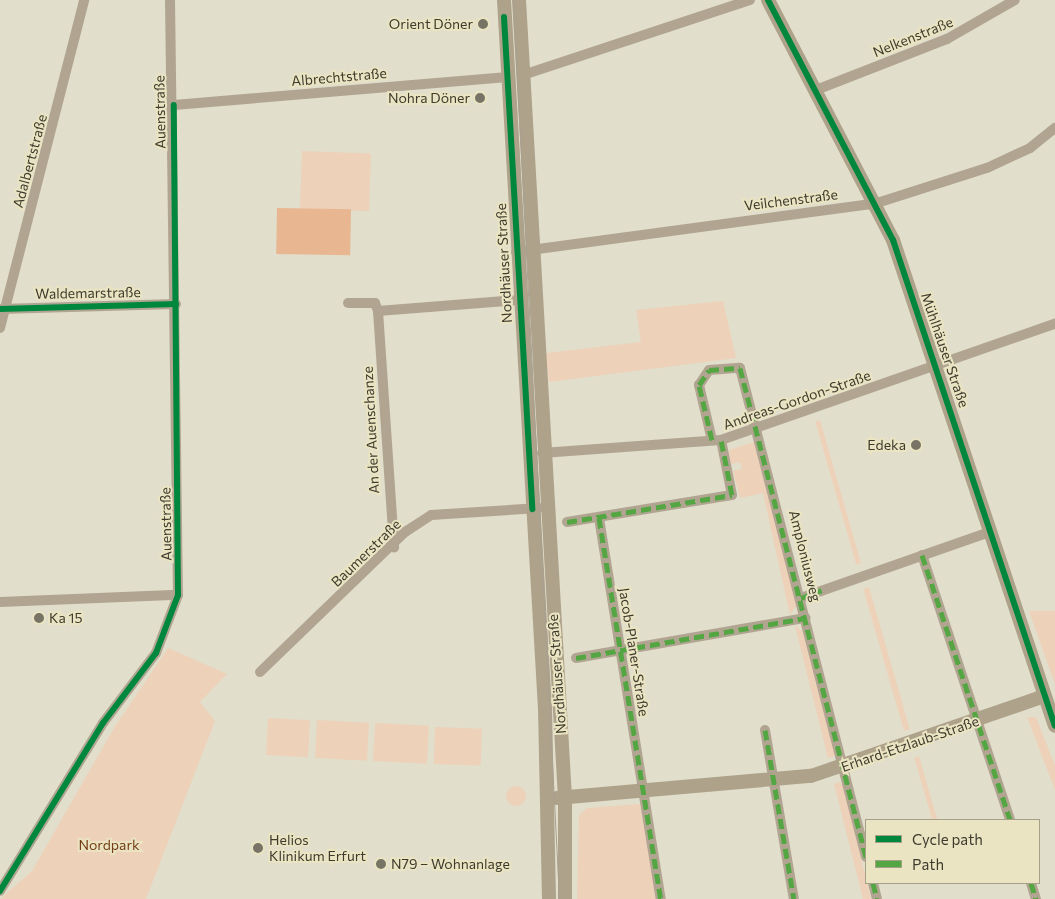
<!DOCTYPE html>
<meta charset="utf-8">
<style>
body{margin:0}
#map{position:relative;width:1055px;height:899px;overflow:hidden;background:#e1decb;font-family:Commissioner,sans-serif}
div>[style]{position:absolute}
.green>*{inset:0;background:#eed1b9;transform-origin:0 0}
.round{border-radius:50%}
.forest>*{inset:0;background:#e8b691;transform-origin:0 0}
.street>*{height:10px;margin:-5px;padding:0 5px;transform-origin:5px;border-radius:5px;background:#b1a592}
.secondary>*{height:14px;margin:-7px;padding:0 7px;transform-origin:7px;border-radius:7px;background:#aea28a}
.tram>*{height:1px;margin:-0.5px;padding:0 0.5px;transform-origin:0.5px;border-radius:0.5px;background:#a8a091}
.quiet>*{height:5px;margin-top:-2.5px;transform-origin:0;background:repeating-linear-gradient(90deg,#54a643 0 10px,transparent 0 15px)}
.cycleway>*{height:6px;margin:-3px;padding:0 3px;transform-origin:3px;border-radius:3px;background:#00873e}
.dots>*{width:14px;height:14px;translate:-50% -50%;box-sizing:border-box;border:2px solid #eae4c2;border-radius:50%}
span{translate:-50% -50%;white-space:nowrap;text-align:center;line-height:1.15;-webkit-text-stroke:4px #eae4c2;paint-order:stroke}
.poi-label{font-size:14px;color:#3e3b2e}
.right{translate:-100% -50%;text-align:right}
.left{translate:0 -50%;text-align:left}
.street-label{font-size:14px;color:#3e3b2e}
.park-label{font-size:14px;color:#753d17}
.legend{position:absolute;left:865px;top:819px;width:175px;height:65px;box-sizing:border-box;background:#eae4c2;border:1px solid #a5a087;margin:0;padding:6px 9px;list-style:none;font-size:15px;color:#3e3b2e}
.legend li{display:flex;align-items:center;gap:10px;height:25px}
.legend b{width:25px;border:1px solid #a5a087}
</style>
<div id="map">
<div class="green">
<i style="left:302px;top:151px;width:69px;height:58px;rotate:2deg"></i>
<i style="clip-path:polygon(723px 301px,736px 358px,549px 382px,546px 353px,641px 342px,636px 310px)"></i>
<i style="left:820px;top:420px;width:149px;height:5px;rotate:74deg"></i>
<i style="clip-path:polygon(754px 442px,797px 604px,790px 615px,763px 493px,740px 498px,733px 471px,742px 469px,740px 462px,731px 464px,729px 455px,729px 450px)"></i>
<i style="left:869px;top:587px;width:148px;height:6px;rotate:74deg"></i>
<i style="clip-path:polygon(1029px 611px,1055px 611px,1055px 684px)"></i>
<i style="clip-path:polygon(795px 626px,805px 633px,835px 756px,828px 758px)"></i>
<i style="clip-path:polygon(168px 648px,227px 674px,200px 702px,215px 721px,146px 899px,0 899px,32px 871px,114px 728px)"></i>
<i style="clip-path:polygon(1027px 717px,1036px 717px,1055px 766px,1055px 790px)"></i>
<i style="left:268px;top:718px;width:42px;height:37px;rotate:3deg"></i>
<i style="left:317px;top:720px;width:52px;height:38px;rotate:3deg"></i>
<i style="left:375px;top:723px;width:54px;height:38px;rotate:3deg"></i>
<i style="left:435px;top:727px;width:47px;height:37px;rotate:2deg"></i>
<i style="left:919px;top:756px;width:66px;height:5px;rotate:74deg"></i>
<i style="clip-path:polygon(840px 782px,843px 785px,871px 899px,863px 899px,834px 784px)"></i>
<i class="round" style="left:506px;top:786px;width:20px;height:20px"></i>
<i style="clip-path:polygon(640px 804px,656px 899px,577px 899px,579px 815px,587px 808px)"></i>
</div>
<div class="forest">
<i style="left:277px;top:208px;width:74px;height:46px;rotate:1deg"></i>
</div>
<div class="street">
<i style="left:523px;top:75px;width:239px;rotate:-18.3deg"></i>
<i style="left:816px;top:90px;width:141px;rotate:-21.3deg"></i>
<i style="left:947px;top:39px;width:78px;rotate:-29.8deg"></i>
<i style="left:174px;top:105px;width:335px;rotate:-4.8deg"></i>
<i style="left:516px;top:252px;width:364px;rotate:-7.7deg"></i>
<i style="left:877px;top:203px;width:115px;rotate:-17.7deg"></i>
<i style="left:987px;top:168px;width:47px;rotate:-24.9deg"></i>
<i style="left:1030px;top:148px;width:32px;rotate:-39deg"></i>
<i style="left:348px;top:303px;width:27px"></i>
<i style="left:375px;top:303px;width:9px;rotate:69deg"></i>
<i style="left:378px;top:311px;width:237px;rotate:86.1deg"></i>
<i style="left:0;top:309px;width:176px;rotate:-1.6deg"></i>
<i style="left:378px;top:311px;width:141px;rotate:-4.5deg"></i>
<i style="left:0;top:328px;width:339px;rotate:-75.6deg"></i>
<i style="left:712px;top:440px;width:57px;rotate:-103.3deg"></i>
<i style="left:699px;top:385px;width:18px;rotate:-56deg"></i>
<i style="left:709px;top:370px;width:31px;rotate:-4deg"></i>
<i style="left:740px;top:368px;width:505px;rotate:75.55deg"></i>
<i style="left:542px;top:453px;width:179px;rotate:-4.2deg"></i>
<i style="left:721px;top:440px;width:354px;rotate:-19.2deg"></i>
<i style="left:599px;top:518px;width:386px;rotate:80.8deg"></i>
<i style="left:567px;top:522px;width:167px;rotate:-9.3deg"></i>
<i style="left:732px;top:495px;width:56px;rotate:-101.3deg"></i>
<i style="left:922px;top:555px;width:279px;rotate:71.6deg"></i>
<i style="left:801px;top:598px;width:199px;rotate:-19.3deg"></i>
<i style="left:0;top:602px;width:178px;rotate:-2.3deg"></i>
<i style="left:576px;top:658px;width:233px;rotate:-9.9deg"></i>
<i style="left:260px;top:672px;width:202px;rotate:-44deg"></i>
<i style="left:405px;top:532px;width:31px;rotate:-33deg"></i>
<i style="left:431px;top:515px;width:108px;rotate:-3.7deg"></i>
<i style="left:765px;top:730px;width:171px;rotate:80.3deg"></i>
<i style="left:873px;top:883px;width:16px;rotate:76deg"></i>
<i style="left:1031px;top:883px;width:17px;rotate:73deg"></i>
<i style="left:0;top:891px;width:197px;rotate:-58.5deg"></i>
<i style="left:103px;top:723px;width:88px;rotate:-52.9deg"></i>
<i style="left:156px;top:653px;width:62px;rotate:-69.2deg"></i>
<i style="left:178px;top:595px;width:595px;rotate:-90.77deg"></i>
</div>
<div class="secondary">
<i style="left:504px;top:0;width:709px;rotate:86.69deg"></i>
<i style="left:545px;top:708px;width:191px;rotate:88.8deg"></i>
<i style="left:519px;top:0;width:798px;rotate:86.7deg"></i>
<i style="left:565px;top:797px;width:102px;rotate:90deg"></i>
<i style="left:768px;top:0;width:271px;rotate:62.5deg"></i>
<i style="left:893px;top:240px;width:512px;rotate:71.57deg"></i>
<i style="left:557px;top:798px;width:255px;rotate:-5deg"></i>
<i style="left:811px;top:776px;width:247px;rotate:-18.9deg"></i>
</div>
<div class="tram">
<i style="left:513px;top:0;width:900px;rotate:87.07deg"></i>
</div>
<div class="quiet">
<i style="left:712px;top:440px;width:57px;rotate:-103.3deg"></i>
<i style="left:699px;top:385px;width:18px;rotate:-56deg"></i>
<i style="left:709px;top:370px;width:31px;rotate:-4deg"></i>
<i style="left:740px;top:368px;width:505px;rotate:75.55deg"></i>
<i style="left:599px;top:518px;width:386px;rotate:80.8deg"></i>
<i style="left:567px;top:522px;width:167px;rotate:-9.3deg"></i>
<i style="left:732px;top:495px;width:56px;rotate:-101.3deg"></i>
<i style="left:922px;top:555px;width:279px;rotate:71.6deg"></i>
<i style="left:801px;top:598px;width:22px;rotate:-21deg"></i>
<i style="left:576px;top:658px;width:233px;rotate:-9.9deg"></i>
<i style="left:765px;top:730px;width:171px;rotate:80.3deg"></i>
<i style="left:873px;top:883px;width:16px;rotate:76deg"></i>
<i style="left:1031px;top:883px;width:17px;rotate:73deg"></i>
</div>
<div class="cycleway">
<i style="left:768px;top:0;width:271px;rotate:62.5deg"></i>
<i style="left:893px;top:240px;width:512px;rotate:71.57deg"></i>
<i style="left:504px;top:17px;width:493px;rotate:86.7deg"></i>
<i style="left:0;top:309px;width:176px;rotate:-1.6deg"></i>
<i style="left:0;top:891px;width:197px;rotate:-58.5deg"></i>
<i style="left:103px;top:723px;width:88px;rotate:-52.9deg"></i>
<i style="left:156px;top:653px;width:62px;rotate:-69.2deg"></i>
<i style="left:178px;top:595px;width:490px;rotate:-90.5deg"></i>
</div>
<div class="dots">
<i style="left:483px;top:24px;background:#777465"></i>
<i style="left:480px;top:98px;background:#777465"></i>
<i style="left:916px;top:445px;background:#777465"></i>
<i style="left:39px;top:618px;background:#777465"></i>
<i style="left:258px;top:848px;background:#777465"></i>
<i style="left:381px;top:864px;background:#777465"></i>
</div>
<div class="poi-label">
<span class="right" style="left:473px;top:24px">Orient Döner</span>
<span class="right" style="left:470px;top:98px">Nohra Döner</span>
<span class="right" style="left:906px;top:445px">Edeka</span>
<span class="left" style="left:49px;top:618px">Ka 15</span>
<span class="left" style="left:269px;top:848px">Helios<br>Klinikum Erfurt</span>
<span class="left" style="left:391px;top:864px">N79 – Wohnanlage</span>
</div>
<div class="street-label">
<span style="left:913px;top:37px;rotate:-22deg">Nelkenstraße</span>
<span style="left:339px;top:77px;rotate:-5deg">Albrechtstraße</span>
<span style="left:160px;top:112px;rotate:-91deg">Auenstraße</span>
<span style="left:30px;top:161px;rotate:-75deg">Adalbertstraße</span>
<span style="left:791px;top:200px;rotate:-7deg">Veilchenstraße</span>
<span style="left:504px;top:263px;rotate:-93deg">Nordhäuser Straße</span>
<span style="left:88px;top:293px;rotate:-1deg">Waldemarstraße</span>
<span style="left:945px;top:350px;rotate:71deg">Mühlhäuser Straße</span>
<span style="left:797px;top:400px;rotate:-19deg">Andreas-Gordon-Straße</span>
<span style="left:371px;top:430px;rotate:-93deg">An der Auenschanze</span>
<span style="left:166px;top:524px;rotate:-91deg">Auenstraße</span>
<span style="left:366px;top:553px;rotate:-44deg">Baumerstraße</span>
<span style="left:805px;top:556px;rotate:76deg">Amploniusweg</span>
<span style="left:634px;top:652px;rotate:81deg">Jacob-Planer-Straße</span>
<span style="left:557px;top:674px;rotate:-94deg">Nordhäuser Straße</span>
<span style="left:910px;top:744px;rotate:-19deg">Erhard-Etzlaub-Straße</span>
</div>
<div class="park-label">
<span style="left:109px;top:845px">Nordpark</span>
</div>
<ul class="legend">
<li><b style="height:6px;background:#00873e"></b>Cycle path</li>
<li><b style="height:6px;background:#54a643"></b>Path</li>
</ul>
</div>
